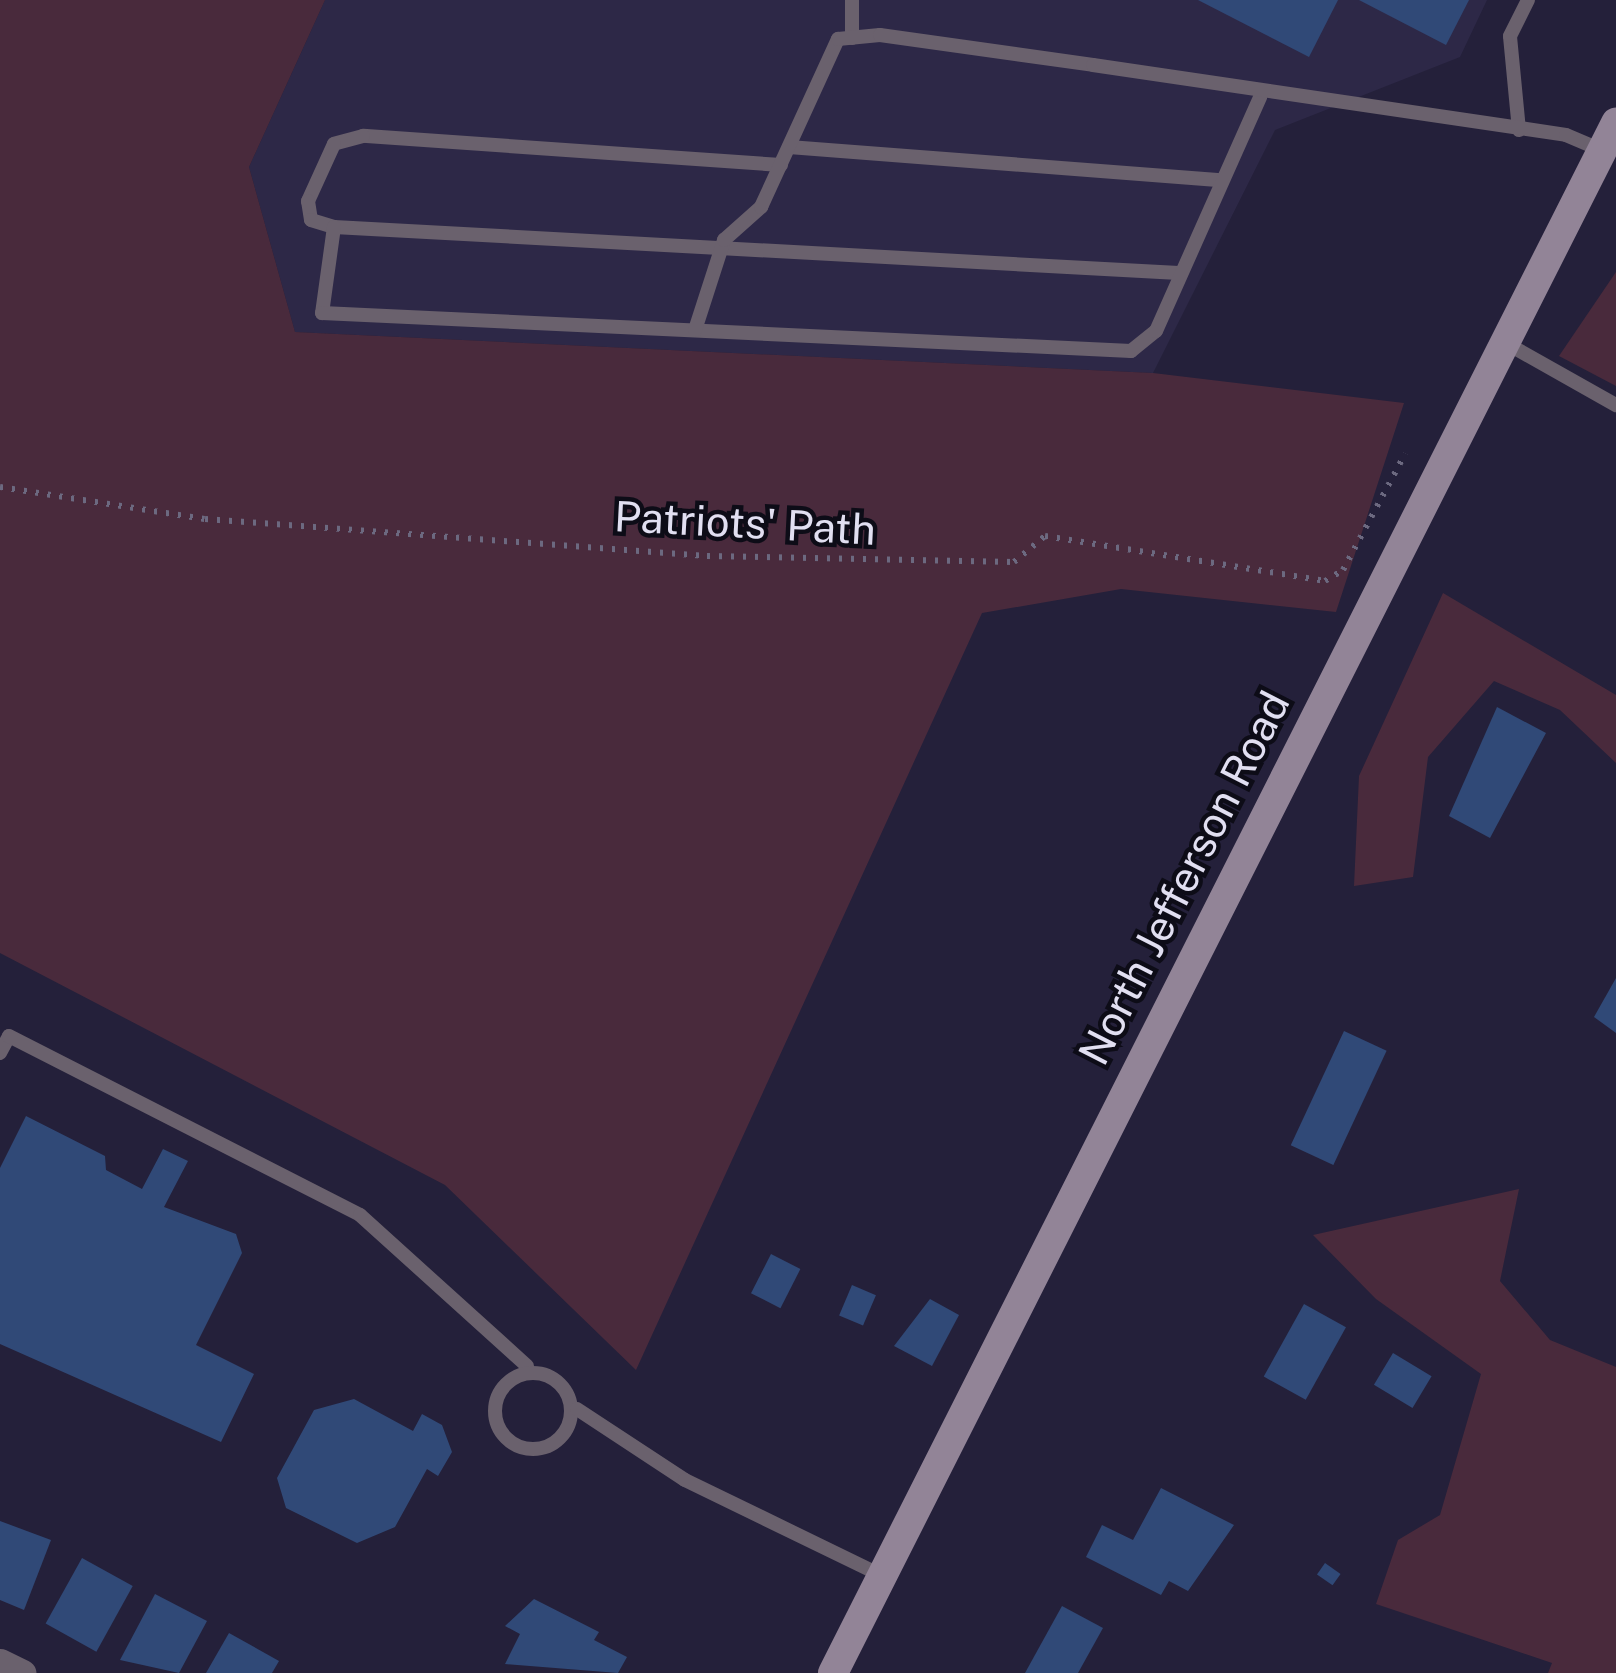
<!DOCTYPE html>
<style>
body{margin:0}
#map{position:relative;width:1616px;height:1673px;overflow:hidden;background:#24203a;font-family:"Public Sans",sans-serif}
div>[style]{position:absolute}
.built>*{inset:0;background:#2d2847}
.green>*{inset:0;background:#492a3c}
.building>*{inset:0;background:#304977;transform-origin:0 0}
.path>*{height:6px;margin-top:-3px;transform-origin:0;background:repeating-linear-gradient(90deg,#6c6980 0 3px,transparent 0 12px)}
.lane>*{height:14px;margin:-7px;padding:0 7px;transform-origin:7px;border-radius:7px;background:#6a616d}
.lane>.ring{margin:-7px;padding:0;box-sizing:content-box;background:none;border:14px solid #6a616d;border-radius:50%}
.street>*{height:27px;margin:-13.5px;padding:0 13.5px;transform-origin:13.5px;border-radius:13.5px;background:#6a616d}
.secondary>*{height:30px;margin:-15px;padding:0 15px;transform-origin:15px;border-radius:15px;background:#928497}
span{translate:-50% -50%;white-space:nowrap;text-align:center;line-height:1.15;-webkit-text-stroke:9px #0d0c17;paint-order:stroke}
.street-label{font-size:42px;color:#e1dff1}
</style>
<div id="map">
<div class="built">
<i style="clip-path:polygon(325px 0,1487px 0,1460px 57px,1275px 130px,1153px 373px,295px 332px,249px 167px)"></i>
</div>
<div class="green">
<i style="clip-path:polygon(0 0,325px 0,249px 167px,295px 332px,1153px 373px,1404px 403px,1336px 612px,1121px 589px,982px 613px,636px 1370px,445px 1185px,0 953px)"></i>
<i style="clip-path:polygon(1616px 272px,1616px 386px,1559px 356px)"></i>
<i style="clip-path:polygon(1443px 593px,1616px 695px,1616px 763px,1560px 710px,1494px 681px,1428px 757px,1413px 877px,1354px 886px,1359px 776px)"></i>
<i style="clip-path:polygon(1519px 1189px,1500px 1281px,1550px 1340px,1616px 1367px,1616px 1673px,1548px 1673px,1552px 1663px,1376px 1604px,1398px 1540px,1440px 1515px,1481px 1374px,1376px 1299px,1313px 1235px)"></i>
</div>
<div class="building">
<i style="clip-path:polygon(1198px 0,1338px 0,1309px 57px)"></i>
<i style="clip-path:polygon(1359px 0,1469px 0,1446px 45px)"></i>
<i style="clip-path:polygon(1497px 707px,1546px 733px,1490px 838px,1449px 816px)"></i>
<i style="clip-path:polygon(1616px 978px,1616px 1033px,1594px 1017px)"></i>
<i style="left:1344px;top:1031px;width:47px;height:126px;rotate:25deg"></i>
<i style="clip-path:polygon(26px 1116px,105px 1156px,106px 1170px,142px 1189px,163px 1149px,188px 1161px,164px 1207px,236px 1234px,242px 1253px,196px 1345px,254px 1374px,221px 1442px,0 1344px,0 1168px)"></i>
<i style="left:771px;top:1254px;width:33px;height:44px;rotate:27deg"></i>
<i style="left:852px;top:1285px;width:26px;height:33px;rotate:23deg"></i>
<i style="clip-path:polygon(930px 1299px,959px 1315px,932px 1366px,894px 1346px)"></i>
<i style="left:1304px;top:1304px;width:48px;height:83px;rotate:29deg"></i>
<i style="left:1393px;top:1353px;width:45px;height:37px;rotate:31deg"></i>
<i style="clip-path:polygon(354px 1399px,413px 1431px,422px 1414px,442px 1425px,452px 1452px,438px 1476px,427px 1469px,395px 1527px,357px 1543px,286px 1508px,277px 1478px,314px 1410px)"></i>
<i style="clip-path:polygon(1161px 1488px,1234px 1525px,1188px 1591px,1169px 1581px,1161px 1595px,1086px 1557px,1102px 1525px,1133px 1540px)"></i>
<i style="clip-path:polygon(0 1521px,51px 1540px,24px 1610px,0 1600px)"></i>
<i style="left:82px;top:1558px;width:58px;height:75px;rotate:29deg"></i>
<i style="left:1325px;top:1563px;width:19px;height:14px;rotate:35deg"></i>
<i style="clip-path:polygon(155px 1594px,207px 1621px,179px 1673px,120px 1660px)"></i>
<i style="clip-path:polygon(534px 1599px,599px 1632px,594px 1640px,627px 1657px,618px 1673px,505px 1664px,520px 1634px,505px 1626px)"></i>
<i style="clip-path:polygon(1062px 1606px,1103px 1628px,1078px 1673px,1025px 1673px)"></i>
<i style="clip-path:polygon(229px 1633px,279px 1661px,272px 1673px,206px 1673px)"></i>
</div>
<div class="path">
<i style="left:0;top:487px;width:207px;rotate:8.9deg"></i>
<i style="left:205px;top:519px;width:503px;rotate:4.22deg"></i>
<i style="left:707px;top:556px;width:307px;rotate:1.1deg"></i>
<i style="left:1014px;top:562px;width:40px;rotate:-40deg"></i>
<i style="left:1045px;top:536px;width:284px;rotate:9.1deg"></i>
<i style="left:1325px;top:581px;width:21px;rotate:-31deg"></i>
<i style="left:1343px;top:570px;width:132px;rotate:-61.9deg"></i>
</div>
<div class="lane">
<i style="left:852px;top:0;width:38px;rotate:90deg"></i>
<i style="left:1519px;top:130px;width:94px;rotate:-95.5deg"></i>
<i style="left:1510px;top:36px;width:40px;rotate:-63.4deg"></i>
<i style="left:789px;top:147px;width:433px;rotate:4.4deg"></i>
<i style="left:781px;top:165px;width:419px;rotate:-176deg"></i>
<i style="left:363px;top:136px;width:30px;rotate:165deg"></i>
<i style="left:334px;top:144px;width:63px;rotate:114.5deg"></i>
<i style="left:308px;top:201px;width:19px;rotate:81deg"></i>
<i style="left:311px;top:220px;width:24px;rotate:17deg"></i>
<i style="left:334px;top:227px;width:846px;rotate:3.12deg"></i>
<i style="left:334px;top:227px;width:87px;rotate:97.9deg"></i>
<i style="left:322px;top:313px;width:810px;rotate:2.69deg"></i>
<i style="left:1131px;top:351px;width:32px;rotate:-39deg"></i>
<i style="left:1156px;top:331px;width:256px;rotate:-66deg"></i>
<i style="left:695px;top:330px;width:95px;rotate:-72.1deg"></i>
<i style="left:724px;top:240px;width:50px;rotate:-41.7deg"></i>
<i style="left:761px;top:207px;width:185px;rotate:-65.4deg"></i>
<i style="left:838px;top:39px;width:42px;rotate:-5.4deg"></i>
<i style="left:880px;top:35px;width:215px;rotate:8deg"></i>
<i style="left:1093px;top:65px;width:478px;rotate:8.4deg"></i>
<i style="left:1566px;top:135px;width:39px;rotate:23deg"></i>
<i style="left:1504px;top:342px;width:129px;rotate:29.4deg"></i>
<i style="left:0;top:1053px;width:19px;rotate:-62deg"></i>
<i style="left:9px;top:1036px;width:394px;rotate:27deg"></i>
<i style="left:360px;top:1215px;width:225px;rotate:42.1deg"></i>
<i class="ring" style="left:495px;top:1373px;width:62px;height:62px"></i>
<i style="left:577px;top:1409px;width:129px;rotate:33.3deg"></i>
<i style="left:685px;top:1480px;width:218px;rotate:25.9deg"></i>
</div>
<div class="street">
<i style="left:0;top:1662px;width:25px;rotate:26deg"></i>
</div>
<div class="secondary">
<i style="left:833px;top:1673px;width:1737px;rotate:-63.2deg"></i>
</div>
<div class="street-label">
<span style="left:745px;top:523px;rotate:3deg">Patriots' Path</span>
<span style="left:1184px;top:878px;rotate:-63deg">North Jefferson Road</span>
</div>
</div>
